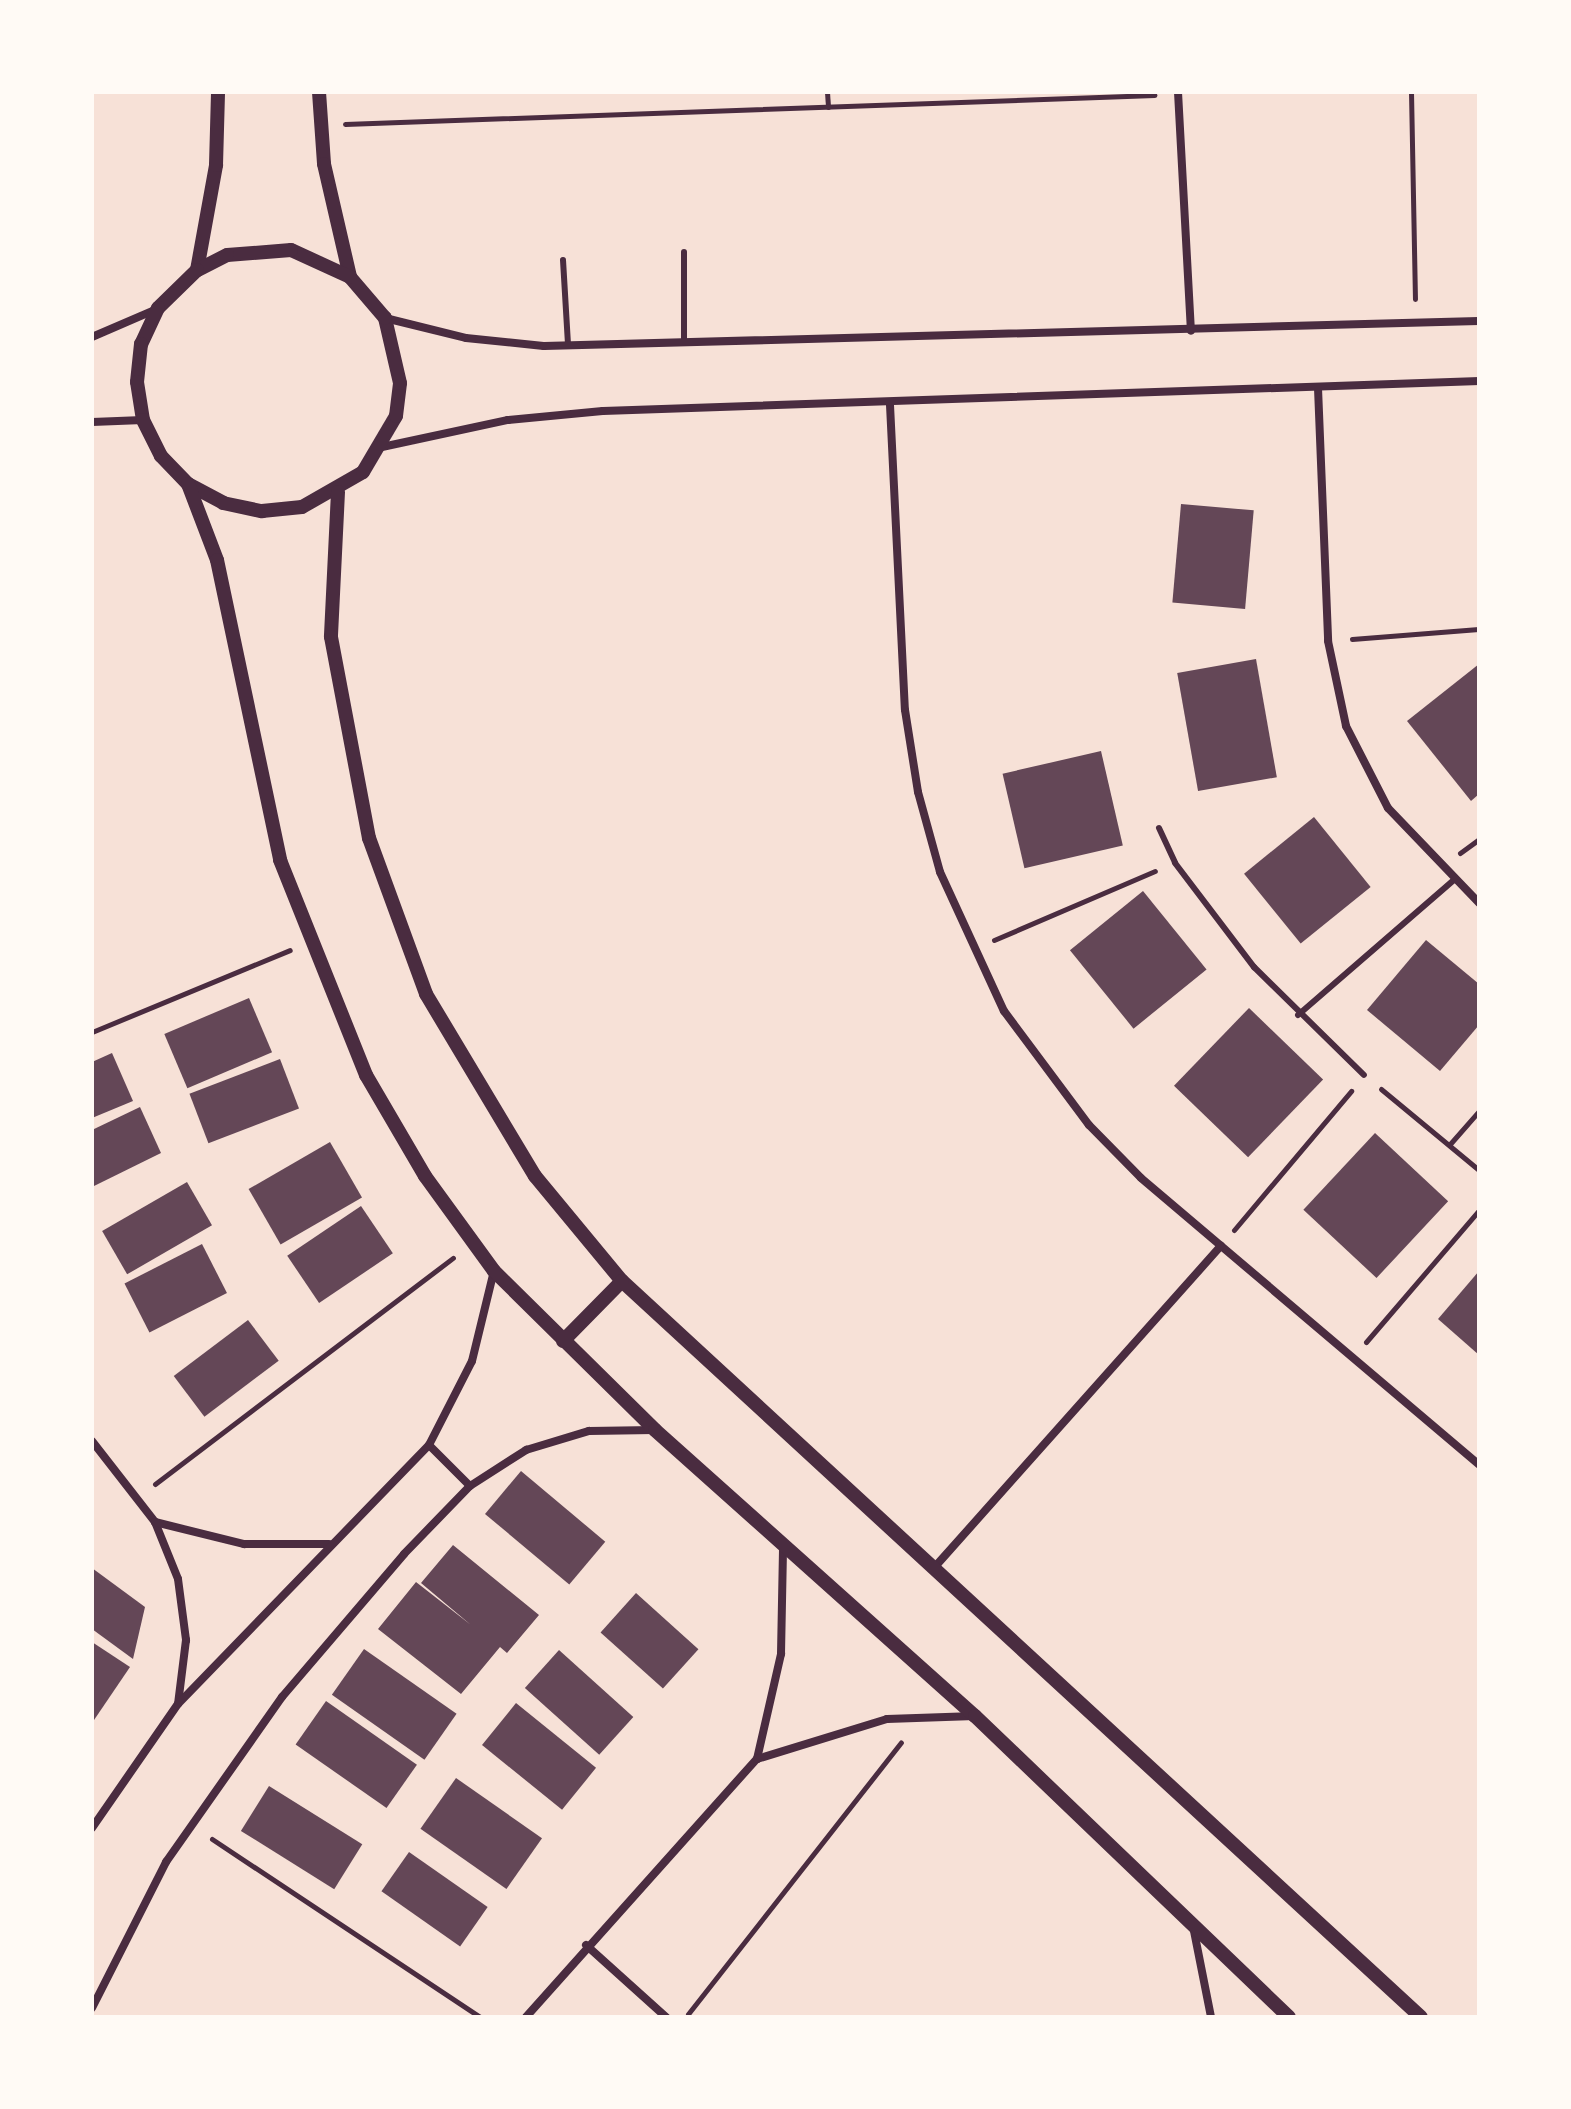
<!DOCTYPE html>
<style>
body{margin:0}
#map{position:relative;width:1571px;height:2109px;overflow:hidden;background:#f7e1d7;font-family:Spectral,serif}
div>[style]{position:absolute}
.building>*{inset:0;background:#644757;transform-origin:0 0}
.path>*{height:5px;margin:-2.5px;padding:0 2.5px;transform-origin:2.5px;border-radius:2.5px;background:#4a2c40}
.service>*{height:6px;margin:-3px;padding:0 3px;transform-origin:3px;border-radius:3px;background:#4a2c40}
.minor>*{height:8px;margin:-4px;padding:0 4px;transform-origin:4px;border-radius:4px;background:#4a2c40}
.tertiary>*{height:14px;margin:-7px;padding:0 7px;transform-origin:7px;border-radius:7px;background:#4a2c40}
span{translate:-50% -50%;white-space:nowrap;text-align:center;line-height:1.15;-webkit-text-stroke:8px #fffaf5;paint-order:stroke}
.frame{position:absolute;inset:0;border:94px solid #fffaf5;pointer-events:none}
</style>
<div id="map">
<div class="building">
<i style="left:1181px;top:504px;width:73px;height:99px;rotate:5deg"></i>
<i style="left:1256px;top:659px;width:120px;height:80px;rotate:80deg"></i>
<i style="clip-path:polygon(1479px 664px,1479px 794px,1471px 801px,1407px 721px)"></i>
<i style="left:1101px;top:751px;width:97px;height:101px;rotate:77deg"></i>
<i style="left:1314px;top:817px;width:90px;height:90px;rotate:51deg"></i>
<i style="left:1143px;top:891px;width:101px;height:94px;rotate:51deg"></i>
<i style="clip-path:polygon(1426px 940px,1479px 984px,1479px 1025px,1440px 1071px,1367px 1010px)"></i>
<i style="left:249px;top:998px;width:59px;height:92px;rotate:67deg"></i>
<i style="left:1249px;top:1008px;width:103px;height:108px;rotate:44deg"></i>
<i style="clip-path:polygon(112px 1053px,133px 1101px,92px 1118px,92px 1062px)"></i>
<i style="left:280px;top:1059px;width:53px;height:97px;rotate:69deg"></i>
<i style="clip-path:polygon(140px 1107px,161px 1153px,92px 1187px,92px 1130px)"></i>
<i style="left:1375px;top:1133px;width:100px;height:105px;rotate:43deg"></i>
<i style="left:330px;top:1142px;width:64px;height:94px;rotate:60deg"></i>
<i style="left:187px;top:1182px;width:50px;height:98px;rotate:60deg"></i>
<i style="left:361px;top:1206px;width:57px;height:89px;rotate:56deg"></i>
<i style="left:202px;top:1244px;width:55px;height:87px;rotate:63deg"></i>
<i style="clip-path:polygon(1479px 1271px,1479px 1355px,1438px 1319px)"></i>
<i style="left:248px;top:1320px;width:51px;height:93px;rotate:53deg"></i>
<i style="left:521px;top:1471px;width:110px;height:56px;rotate:40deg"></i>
<i style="clip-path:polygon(453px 1545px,539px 1615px,507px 1653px,500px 1647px,461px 1694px,378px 1629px,416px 1582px,471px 1625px,421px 1583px)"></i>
<i style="clip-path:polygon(92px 1568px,145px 1607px,133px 1659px,92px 1629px)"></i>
<i style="left:636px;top:1593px;width:84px;height:53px;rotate:42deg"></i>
<i style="clip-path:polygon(92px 1642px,130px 1667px,92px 1723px)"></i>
<i style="left:364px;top:1649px;width:113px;height:56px;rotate:35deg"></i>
<i style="left:559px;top:1650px;width:100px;height:51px;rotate:42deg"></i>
<i style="left:326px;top:1701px;width:111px;height:53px;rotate:35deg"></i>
<i style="left:516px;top:1703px;width:103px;height:54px;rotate:39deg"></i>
<i style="left:456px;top:1778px;width:105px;height:62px;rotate:35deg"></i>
<i style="left:269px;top:1786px;width:110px;height:53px;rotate:32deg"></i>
<i style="left:409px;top:1852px;width:96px;height:48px;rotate:35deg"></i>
</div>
<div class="path">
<i style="left:827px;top:92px;width:15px;rotate:86deg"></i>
<i style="left:1411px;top:92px;width:207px;rotate:88.9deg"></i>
<i style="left:345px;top:124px;width:810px;rotate:-2.05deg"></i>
<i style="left:1352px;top:639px;width:127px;rotate:-4.5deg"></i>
<i style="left:1460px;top:853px;width:24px;rotate:-36deg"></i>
<i style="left:994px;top:940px;width:175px;rotate:-23.2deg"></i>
<i style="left:92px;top:1032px;width:214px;rotate:-22.5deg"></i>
<i style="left:1381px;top:1089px;width:127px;rotate:39.6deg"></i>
<i style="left:1450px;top:1144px;width:44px;rotate:-48.7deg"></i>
<i style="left:1234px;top:1230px;width:182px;rotate:-49.9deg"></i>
<i style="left:1366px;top:1342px;width:174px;rotate:-49.4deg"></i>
<i style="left:155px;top:1484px;width:374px;rotate:-37.2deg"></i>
<i style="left:212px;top:1839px;width:322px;rotate:33.6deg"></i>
<i style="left:688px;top:2014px;width:345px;rotate:-51.9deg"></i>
</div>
<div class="service">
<i style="left:684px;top:252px;width:90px;rotate:90deg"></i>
<i style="left:563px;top:260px;width:85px;rotate:86.6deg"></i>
<i style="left:1159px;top:828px;width:38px;rotate:65deg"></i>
<i style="left:1175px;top:863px;width:131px;rotate:52.8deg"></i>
<i style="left:1254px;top:967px;width:154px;rotate:44.5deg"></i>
<i style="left:1298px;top:1015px;width:206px;rotate:-40.9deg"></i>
</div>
<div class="minor">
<i style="left:1178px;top:92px;width:239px;rotate:86.9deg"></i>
<i style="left:385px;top:318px;width:83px;rotate:13.9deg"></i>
<i style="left:466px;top:338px;width:78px;rotate:5.9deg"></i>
<i style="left:544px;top:346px;width:935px;rotate:-1.53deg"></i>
<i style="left:92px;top:337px;width:71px;rotate:-23.3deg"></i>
<i style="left:1318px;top:388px;width:253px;rotate:87.7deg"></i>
<i style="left:1328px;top:641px;width:87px;rotate:78deg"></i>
<i style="left:1346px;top:726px;width:92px;rotate:62.9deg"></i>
<i style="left:1388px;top:808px;width:132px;rotate:46.2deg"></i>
<i style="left:890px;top:405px;width:305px;rotate:87.2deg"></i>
<i style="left:905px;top:710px;width:83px;rotate:81deg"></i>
<i style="left:918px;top:792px;width:83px;rotate:74.6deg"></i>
<i style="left:940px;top:872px;width:153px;rotate:65.3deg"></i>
<i style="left:1004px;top:1011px;width:142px;rotate:53.3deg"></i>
<i style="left:1089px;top:1125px;width:74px;rotate:45.5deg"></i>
<i style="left:1141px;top:1178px;width:443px;rotate:40.3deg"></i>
<i style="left:92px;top:422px;width:51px;rotate:-2.2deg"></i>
<i style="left:382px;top:447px;width:129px;rotate:-12.1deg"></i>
<i style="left:508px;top:420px;width:95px;rotate:-5.4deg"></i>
<i style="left:603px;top:411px;width:877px;rotate:-1.96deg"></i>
<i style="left:92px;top:1441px;width:103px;rotate:52.1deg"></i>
<i style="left:155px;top:1522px;width:61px;rotate:68deg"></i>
<i style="left:178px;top:1579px;width:62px;rotate:82.5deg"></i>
<i style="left:186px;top:1640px;width:64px;rotate:97.1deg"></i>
<i style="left:429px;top:1445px;width:58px;rotate:45deg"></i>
<i style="left:155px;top:1522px;width:92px;rotate:13.9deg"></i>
<i style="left:244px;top:1544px;width:85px"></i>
<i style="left:933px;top:1569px;width:433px;rotate:-48.3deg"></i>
<i style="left:757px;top:1759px;width:108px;rotate:-77.1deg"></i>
<i style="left:781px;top:1654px;width:106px;rotate:-88.9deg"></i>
<i style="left:92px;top:1828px;width:151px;rotate:-55.3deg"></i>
<i style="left:178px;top:1704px;width:361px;rotate:-45.9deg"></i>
<i style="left:429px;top:1445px;width:94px;rotate:-62.9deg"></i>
<i style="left:472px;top:1361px;width:93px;rotate:-76.3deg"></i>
<i style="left:1193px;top:1926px;width:93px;rotate:78.8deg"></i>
<i style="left:586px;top:1945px;width:108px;rotate:42deg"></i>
<i style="left:92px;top:2008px;width:164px;rotate:-63.1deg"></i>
<i style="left:166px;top:1862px;width:202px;rotate:-54.9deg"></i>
<i style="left:282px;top:1697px;width:188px;rotate:-49.5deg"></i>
<i style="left:404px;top:1554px;width:95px;rotate:-45.9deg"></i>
<i style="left:470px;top:1486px;width:67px;rotate:-32.7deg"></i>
<i style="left:526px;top:1450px;width:66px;rotate:-16.8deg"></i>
<i style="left:589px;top:1431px;width:65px;rotate:-0.9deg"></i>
<i style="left:526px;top:2017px;width:346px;rotate:-48.2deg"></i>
<i style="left:757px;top:1759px;width:136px;rotate:-17.1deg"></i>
<i style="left:887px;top:1719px;width:88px;rotate:-2deg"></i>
</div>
<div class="tertiary">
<i style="left:319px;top:92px;width:72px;rotate:86deg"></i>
<i style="left:324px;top:164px;width:116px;rotate:77deg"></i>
<i style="left:197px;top:270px;width:107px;rotate:-79.7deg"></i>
<i style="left:216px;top:165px;width:73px;rotate:-88.4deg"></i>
<i style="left:188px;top:484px;width:40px;rotate:28deg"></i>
<i style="left:223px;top:503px;width:40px;rotate:12deg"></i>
<i style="left:262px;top:511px;width:40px;rotate:-5.7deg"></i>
<i style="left:302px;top:507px;width:70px;rotate:-29.8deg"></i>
<i style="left:363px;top:472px;width:65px;rotate:-59.5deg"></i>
<i style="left:396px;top:416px;width:33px;rotate:-83deg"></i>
<i style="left:400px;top:383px;width:67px;rotate:-103deg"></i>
<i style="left:385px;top:318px;width:54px;rotate:-130.5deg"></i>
<i style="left:350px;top:277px;width:65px;rotate:-155.4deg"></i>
<i style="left:291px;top:250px;width:64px;rotate:175.5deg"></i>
<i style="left:227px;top:255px;width:34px;rotate:153deg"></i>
<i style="left:197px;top:270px;width:54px;rotate:135.7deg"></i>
<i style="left:158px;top:308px;width:40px;rotate:115deg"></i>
<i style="left:141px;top:344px;width:38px;rotate:96deg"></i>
<i style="left:137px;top:382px;width:38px;rotate:81deg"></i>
<i style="left:143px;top:420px;width:40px;rotate:63.4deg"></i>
<i style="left:161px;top:456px;width:39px;rotate:46deg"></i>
<i style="left:188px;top:484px;width:81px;rotate:69.1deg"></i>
<i style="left:217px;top:560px;width:307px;rotate:78.1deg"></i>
<i style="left:280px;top:860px;width:232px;rotate:68.2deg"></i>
<i style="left:366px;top:1075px;width:117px;rotate:59.7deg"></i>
<i style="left:425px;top:1176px;width:117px;rotate:54deg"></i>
<i style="left:494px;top:1271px;width:226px;rotate:44.6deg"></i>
<i style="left:655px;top:1430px;width:429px;rotate:41.8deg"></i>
<i style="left:975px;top:1716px;width:435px;rotate:43.8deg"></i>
<i style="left:338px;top:492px;width:145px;rotate:92.8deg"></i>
<i style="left:331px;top:637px;width:205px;rotate:79.3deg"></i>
<i style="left:369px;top:838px;width:166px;rotate:69.9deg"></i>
<i style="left:426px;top:994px;width:212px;rotate:59.1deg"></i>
<i style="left:535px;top:1176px;width:136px;rotate:50.4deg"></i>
<i style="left:622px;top:1281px;width:1086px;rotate:42.65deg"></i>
<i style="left:563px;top:1341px;width:84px;rotate:-45.5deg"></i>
</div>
<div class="frame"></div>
</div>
